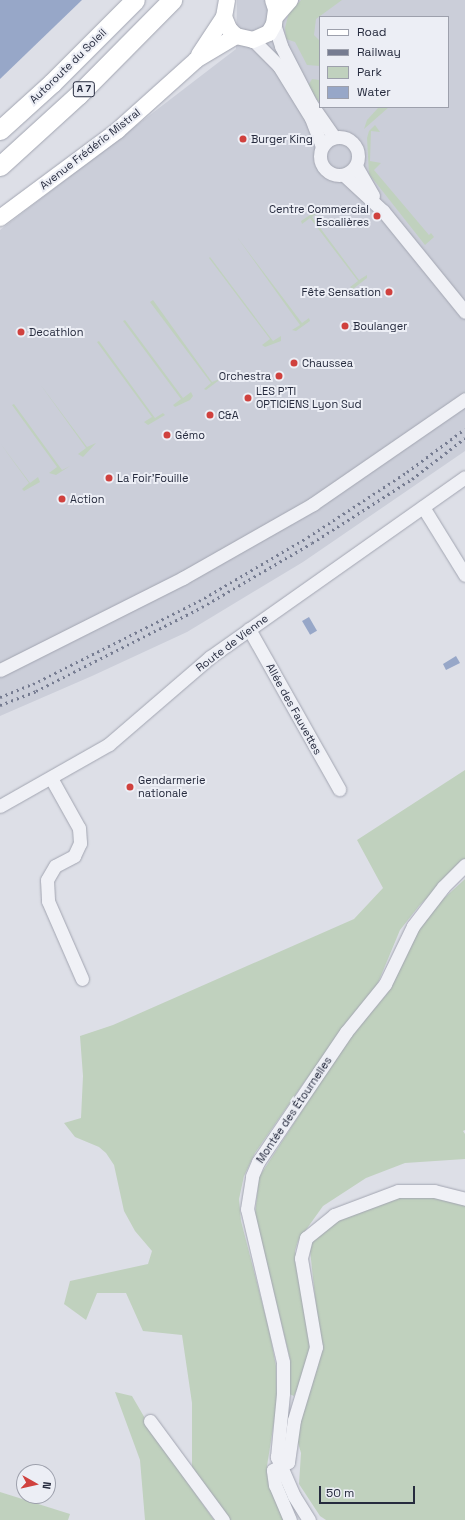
<!DOCTYPE html>
<meta charset="utf-8">
<style>
body{margin:0}
#map{position:relative;width:465px;height:1520px;overflow:hidden;background:#dddfe7;font-family:"Space Grotesk",sans-serif}
div>[style]{position:absolute}
.built>*{inset:0;background:#cbced9}
.green>*{inset:0;background:#c0d1be}
.water>*{inset:0;background:#97a7c8;transform-origin:0 0}
.roads{filter:drop-shadow(0 0 1px #a2a5b1) drop-shadow(0 0 1px #a2a5b1)}
.minor>*{height:13px;margin:-6.5px;padding:0 6.5px;transform-origin:6.5px;border-radius:6.5px;background:#f0f1f6}
.minor>.ring{margin:-6.5px;padding:0;box-sizing:content-box;background:none;border:13px solid #f0f1f6;border-radius:50%}
.major>*{height:16px;margin:-8px;padding:0 8px;transform-origin:8px;border-radius:8px;background:#fff}
.highway>*{height:19px;margin:-9.5px;padding:0 9.5px;transform-origin:9.5px;border-radius:9.5px;background:#fff}
.rail>*{height:3px;margin-top:-1.5px;transform-origin:0;background:repeating-linear-gradient(90deg,#767c91 0 2px,transparent 0 6px)}
.dots>*{width:11px;height:11px;translate:-50% -50%;box-sizing:border-box;border:2px solid #eceef5;border-radius:50%}
span{translate:-50% -50%;white-space:nowrap;text-align:center;line-height:1.15;-webkit-text-stroke:4px #eceef5;paint-order:stroke}
.shield-label span{padding:1px 3px;background:#eceef5;border:1px solid;border-radius:3px;-webkit-text-stroke-width:0}
.shield-label{font-size:10px;color:#262b3e;font-weight:700}
.street-label{font-size:11px;color:#262b3e}
.poi-label{font-size:11px;color:#262b3e}
.left{translate:0 -50%;text-align:left}
.right{translate:-100% -50%;text-align:right}
.legend{position:absolute;left:319px;top:16px;width:130px;height:92px;box-sizing:border-box;background:#eceef5;border:1px solid #9da0ac;margin:0;padding:5px 7px;list-style:none;font-size:12px;color:#262b3e}
.legend li{display:flex;align-items:center;gap:8px;height:20px}
.legend b{width:20px;border:1px solid #9da0ac}
.north{position:absolute;left:16px;top:1464px;width:40px;height:40px;box-sizing:border-box;background:#eceef5;border:1px solid #9da0ac;border-radius:50%;rotate:98deg;font-size:11px;font-weight:700;line-height:16px;text-align:center;color:#262b3e}
.north::after{content:'';display:block;margin:auto;width:14px;height:18px;background:#d0413e;clip-path:polygon(50% 0,100% 100%,50% 72%,0 100%)}
.scale{position:absolute;left:319px;top:1486px;width:96px;height:18px;box-sizing:border-box;border:2px solid #262b3e;border-top:0;padding-left:5px;font-size:12px;line-height:14px;white-space:nowrap;color:#262b3e;-webkit-text-stroke:3px #eceef5;paint-order:stroke}
</style>
<div id="map">
<div class="built">
<i style="clip-path:polygon(evenodd,237px 0,465px 0,465px 451px,303px 562px,187px 632px,92px 676px,0 716px,0 230px,236px 49px,237px 0,320px 17px,448px 17px,448px 107px,320px 107px,320px 17px)"></i>
</div>
<div class="green">
<i style="clip-path:polygon(301px 0,342px 0,316px 19px,314px 35px,320px 41px,320px 66px,307px 65px,295px 42px,286px 39px,285px 28px,289px 12px)"></i>
<i style="clip-path:polygon(312px 79px,320px 80px,320px 104px,308px 86px)"></i>
<i style="clip-path:polygon(379px 107px,389px 107px,364px 129px,367px 120px)"></i>
<i style="clip-path:polygon(375px 125px,380px 132px,371px 131px,370px 161px,381px 163px,374px 170px,429px 235px,431px 233px,434px 237px,425px 245px,369px 174px,367px 138px,369px 131px)"></i>
<i style="clip-path:polygon(319px 209px,320px 211px,312px 217px,359px 280px,367px 275px,367px 278px,353px 289px,350px 287px,358px 281px,310px 218px,302px 224px,301px 221px)"></i>
<i style="clip-path:polygon(237px 237px,302px 323px,309px 318px,310px 321px,296px 331px,292px 330px,300px 325px)"></i>
<i style="clip-path:polygon(210px 257px,273px 341px,281px 336px,281px 341px,265px 347px,262px 345px,270px 339px,209px 258px)"></i>
<i style="clip-path:polygon(153px 300px,212px 382px,222px 378px,206px 390px,204px 389px,211px 383px,150px 302px)"></i>
<i style="clip-path:polygon(125px 320px,183px 398px,191px 392px,193px 396px,190px 400px,175px 407px,173px 405px,181px 399px,123px 321px)"></i>
<i style="clip-path:polygon(99px 341px,155px 418px,163px 413px,165px 415px,148px 425px,144px 422px,152px 417px,97px 342px)"></i>
<i style="clip-path:polygon(40px 384px,87px 447px,96px 443px,83px 457px,78px 454px,86px 448px)"></i>
<i style="clip-path:polygon(14px 404px,62px 470px,70px 466px,56px 475px,49px 473px,57px 467px,12px 405px)"></i>
<i style="clip-path:polygon(0 443px,30px 483px,38px 477px,40px 482px,24px 491px,22px 489px,29px 483px)"></i>
<i style="clip-path:polygon(465px 770px,465px 860px,419px 906px,400px 930px,375px 990px,305px 1081px,255px 1153px,244px 1176px,239px 1199px,241px 1221px,269px 1329px,276px 1366px,277px 1403px,267px 1466px,270px 1485px,286px 1520px,229px 1520px,192px 1470px,192px 1403px,182px 1335px,143px 1331px,126px 1293px,97px 1293px,86px 1320px,64px 1304px,70px 1281px,148px 1264px,152px 1251px,135px 1231px,124px 1211px,114px 1165px,106px 1153px,99px 1147px,75px 1137px,64px 1123px,81px 1118px,83px 1076px,80px 1036px,113px 1025px,354px 919px,383px 888px,357px 840px)"></i>
<i style="clip-path:polygon(465px 879px,465px 1130px,463px 1131px,465px 1134px,465px 1159px,405px 1163px,366px 1178px,323px 1206px,298px 1241px,295px 1251px,308px 1320px,310px 1354px,307px 1368px,294px 1396px,289px 1394px,290px 1359px,255px 1215px,259px 1177px,348px 1040px,389px 991px,419px 927px,430px 911px)"></i>
<i style="clip-path:polygon(426px 1194px,465px 1201px,465px 1520px,326px 1520px,320px 1516px,299px 1484px,301px 1453px,297px 1439px,300px 1418px,317px 1369px,320px 1344px,310px 1250px,313px 1240px,333px 1220px,388px 1198px)"></i>
<i style="clip-path:polygon(115px 1392px,132px 1396px,157px 1439px,214px 1520px,145px 1520px,140px 1460px)"></i>
<i style="clip-path:polygon(0 1492px,70px 1514px,68px 1520px,0 1520px)"></i>
</div>
<div class="water">
<i style="clip-path:polygon(0 0,82px 0,0 79px)"></i>
<i style="left:309px;top:617px;width:16px;height:8px;rotate:60deg"></i>
<i style="clip-path:polygon(456px 656px,460px 663px,446px 670px,443px 664px)"></i>
</div>
<div class="roads">
<div class="minor">
<i style="left:274px;top:24px;width:23px;rotate:72deg"></i>
<i style="left:281px;top:46px;width:65px;rotate:62.7deg"></i>
<i style="left:311px;top:104px;width:40px;rotate:55.1deg"></i>
<i style="left:253px;top:40px;width:37px;rotate:45deg"></i>
<i style="left:279px;top:66px;width:61px;rotate:58.4deg"></i>
<i style="left:311px;top:118px;width:30px;rotate:69deg"></i>
<i class="ring" style="left:320px;top:137px;width:25px;height:25px"></i>
<i style="left:356px;top:166px;width:34px;rotate:60deg"></i>
<i style="left:344px;top:175px;width:53px;rotate:42.7deg"></i>
<i style="left:383px;top:211px;width:130px;rotate:50.9deg"></i>
<i style="left:423px;top:507px;width:80px;rotate:58.3deg"></i>
<i style="left:249px;top:629px;width:184px;rotate:60.6deg"></i>
<i style="left:0;top:670px;width:205px;rotate:-26.7deg"></i>
<i style="left:183px;top:578px;width:150px;rotate:-29.6deg"></i>
<i style="left:313px;top:504px;width:185px;rotate:-34.6deg"></i>
<i style="left:51px;top:778px;width:57px;rotate:60.8deg"></i>
<i style="left:79px;top:828px;width:15px;rotate:86deg"></i>
<i style="left:80px;top:843px;width:14px;rotate:115deg"></i>
<i style="left:74px;top:856px;width:21px;rotate:152deg"></i>
<i style="left:55px;top:866px;width:16px;rotate:120deg"></i>
<i style="left:47px;top:880px;width:21px;rotate:87deg"></i>
<i style="left:48px;top:901px;width:85px;rotate:66.4deg"></i>
<i style="left:0;top:806px;width:125px;rotate:-29.6deg"></i>
<i style="left:109px;top:744px;width:133px;rotate:-40.7deg"></i>
<i style="left:210px;top:657px;width:312px;rotate:-35.2deg"></i>
<i style="left:150px;top:1421px;width:123px;rotate:53.6deg"></i>
<i style="left:290px;top:1520px;width:38px;rotate:-113deg"></i>
<i style="left:275px;top:1485px;width:15px;rotate:-98deg"></i>
<i style="left:273px;top:1470px;width:17px;rotate:-28deg"></i>
<i style="left:288px;top:1462px;width:42px;rotate:-81.9deg"></i>
<i style="left:294px;top:1420px;width:76px;rotate:-73.2deg"></i>
<i style="left:316px;top:1347px;width:90px;rotate:-99.6deg"></i>
<i style="left:301px;top:1258px;width:21px;rotate:-76deg"></i>
<i style="left:306px;top:1238px;width:36px;rotate:-39deg"></i>
<i style="left:334px;top:1215px;width:68px;rotate:-20.6deg"></i>
<i style="left:398px;top:1191px;width:36px"></i>
<i style="left:434px;top:1191px;width:32px;rotate:14deg"></i>
<i style="left:309px;top:1520px;width:28px;rotate:-122deg"></i>
<i style="left:294px;top:1496px;width:43px;rotate:-113.6deg"></i>
<i style="left:277px;top:1457px;width:64px;rotate:-84.6deg"></i>
<i style="left:283px;top:1393px;width:31px;rotate:-90deg"></i>
<i style="left:283px;top:1362px;width:157px;rotate:-103.2deg"></i>
<i style="left:247px;top:1209px;width:33px;rotate:-81deg"></i>
<i style="left:252px;top:1176px;width:15px;rotate:-67deg"></i>
<i style="left:258px;top:1162px;width:157px;rotate:-55.9deg"></i>
<i style="left:346px;top:1032px;width:62px;rotate:-50.9deg"></i>
<i style="left:385px;top:984px;width:64px;rotate:-64.2deg"></i>
<i style="left:413px;top:926px;width:49px;rotate:-52.4deg"></i>
<i style="left:443px;top:887px;width:31px;rotate:-45deg"></i>
</div>
<div class="major">
<i style="left:227px;top:0;width:17px;rotate:100deg"></i>
<i style="left:224px;top:17px;width:13px;rotate:67deg"></i>
<i style="left:229px;top:29px;width:10px;rotate:45deg"></i>
<i style="left:236px;top:36px;width:17px;rotate:13deg"></i>
<i style="left:253px;top:40px;width:17px;rotate:-24deg"></i>
<i style="left:269px;top:33px;width:10px;rotate:-61deg"></i>
<i style="left:274px;top:24px;width:15px;rotate:-82deg"></i>
<i style="left:276px;top:9px;width:9px;rotate:-108deg"></i>
<i style="left:277px;top:15px;width:20px;rotate:-49deg"></i>
<i style="left:199px;top:55px;width:45px;rotate:-56.7deg"></i>
<i style="left:0;top:218px;width:146px;rotate:-36.6deg"></i>
<i style="left:117px;top:131px;width:106px;rotate:-41.9deg"></i>
<i style="left:196px;top:60px;width:47px;rotate:-31deg"></i>
</div>
<div class="highway">
<i style="left:0;top:130px;width:70px;rotate:-42.1deg"></i>
<i style="left:52px;top:83px;width:117px;rotate:-45deg"></i>
<i style="left:0;top:166px;width:105px;rotate:-42.3deg"></i>
<i style="left:78px;top:95px;width:134px;rotate:-45.3deg"></i>
</div>
</div>
<div class="rail">
<i style="left:0;top:697px;width:35px;rotate:-22deg"></i>
<i style="left:33px;top:684px;width:186px;rotate:-26.6deg"></i>
<i style="left:199px;top:601px;width:126px;rotate:-30.4deg"></i>
<i style="left:308px;top:537px;width:118px;rotate:-33.3deg"></i>
<i style="left:407px;top:472px;width:72px;rotate:-36.6deg"></i>
<i style="left:0;top:705px;width:39px;rotate:-21deg"></i>
<i style="left:36px;top:691px;width:186px;rotate:-26.8deg"></i>
<i style="left:202px;top:607px;width:127px;rotate:-30.2deg"></i>
<i style="left:312px;top:543px;width:119px;rotate:-32.6deg"></i>
<i style="left:412px;top:479px;width:67px;rotate:-37.7deg"></i>
</div>
<div class="dots">
<i style="left:243px;top:139px;background:#d0413e"></i>
<i style="left:377px;top:216px;background:#d0413e"></i>
<i style="left:389px;top:292px;background:#d0413e"></i>
<i style="left:345px;top:326px;background:#d0413e"></i>
<i style="left:21px;top:332px;background:#d0413e"></i>
<i style="left:294px;top:363px;background:#d0413e"></i>
<i style="left:279px;top:376px;background:#d0413e"></i>
<i style="left:248px;top:398px;background:#d0413e"></i>
<i style="left:210px;top:415px;background:#d0413e"></i>
<i style="left:167px;top:435px;background:#d0413e"></i>
<i style="left:109px;top:478px;background:#d0413e"></i>
<i style="left:62px;top:499px;background:#d0413e"></i>
<i style="left:130px;top:787px;background:#d0413e"></i>
</div>
<div class="shield-label">
<span style="left:84px;top:89px">A 7</span>
</div>
<div class="street-label">
<span style="left:68px;top:66px;rotate:-44deg">Autoroute du Soleil</span>
<span style="left:90px;top:149px;rotate:-38deg">Avenue Frédéric Mistral</span>
<span style="left:232px;top:643px;rotate:-37deg">Route de Vienne</span>
<span style="left:294px;top:709px;rotate:61deg">Allée des Fauvettes</span>
<span style="left:294px;top:1110px;rotate:-56deg">Montée des Étournelles</span>
</div>
<div class="poi-label">
<span class="left" style="left:251px;top:139px">Burger King</span>
<span class="right" style="left:369px;top:216px">Centre Commercial<br>Escalières</span>
<span class="right" style="left:381px;top:292px">Fête Sensation</span>
<span class="left" style="left:353px;top:326px">Boulanger</span>
<span class="left" style="left:29px;top:332px">Decathlon</span>
<span class="left" style="left:302px;top:363px">Chaussea</span>
<span class="right" style="left:271px;top:376px">Orchestra</span>
<span class="left" style="left:256px;top:398px">LES P’TI<br>OPTICIENS Lyon Sud</span>
<span class="left" style="left:218px;top:415px">C&amp;A</span>
<span class="left" style="left:175px;top:435px">Gémo</span>
<span class="left" style="left:117px;top:478px">La Foir'Fouille</span>
<span class="left" style="left:70px;top:499px">Action</span>
<span class="left" style="left:138px;top:787px">Gendarmerie<br>nationale</span>
</div>
<ul class="legend">
<li><b style="height:5px;background:#fff"></b>Road</li>
<li><b style="height:5px;background:#767c91"></b>Railway</li>
<li><b style="height:11px;background:#c0d1be"></b>Park</li>
<li><b style="height:11px;background:#97a7c8"></b>Water</li>
</ul>
<div class="north">N</div>
<div class="scale">50 m</div>
</div>
